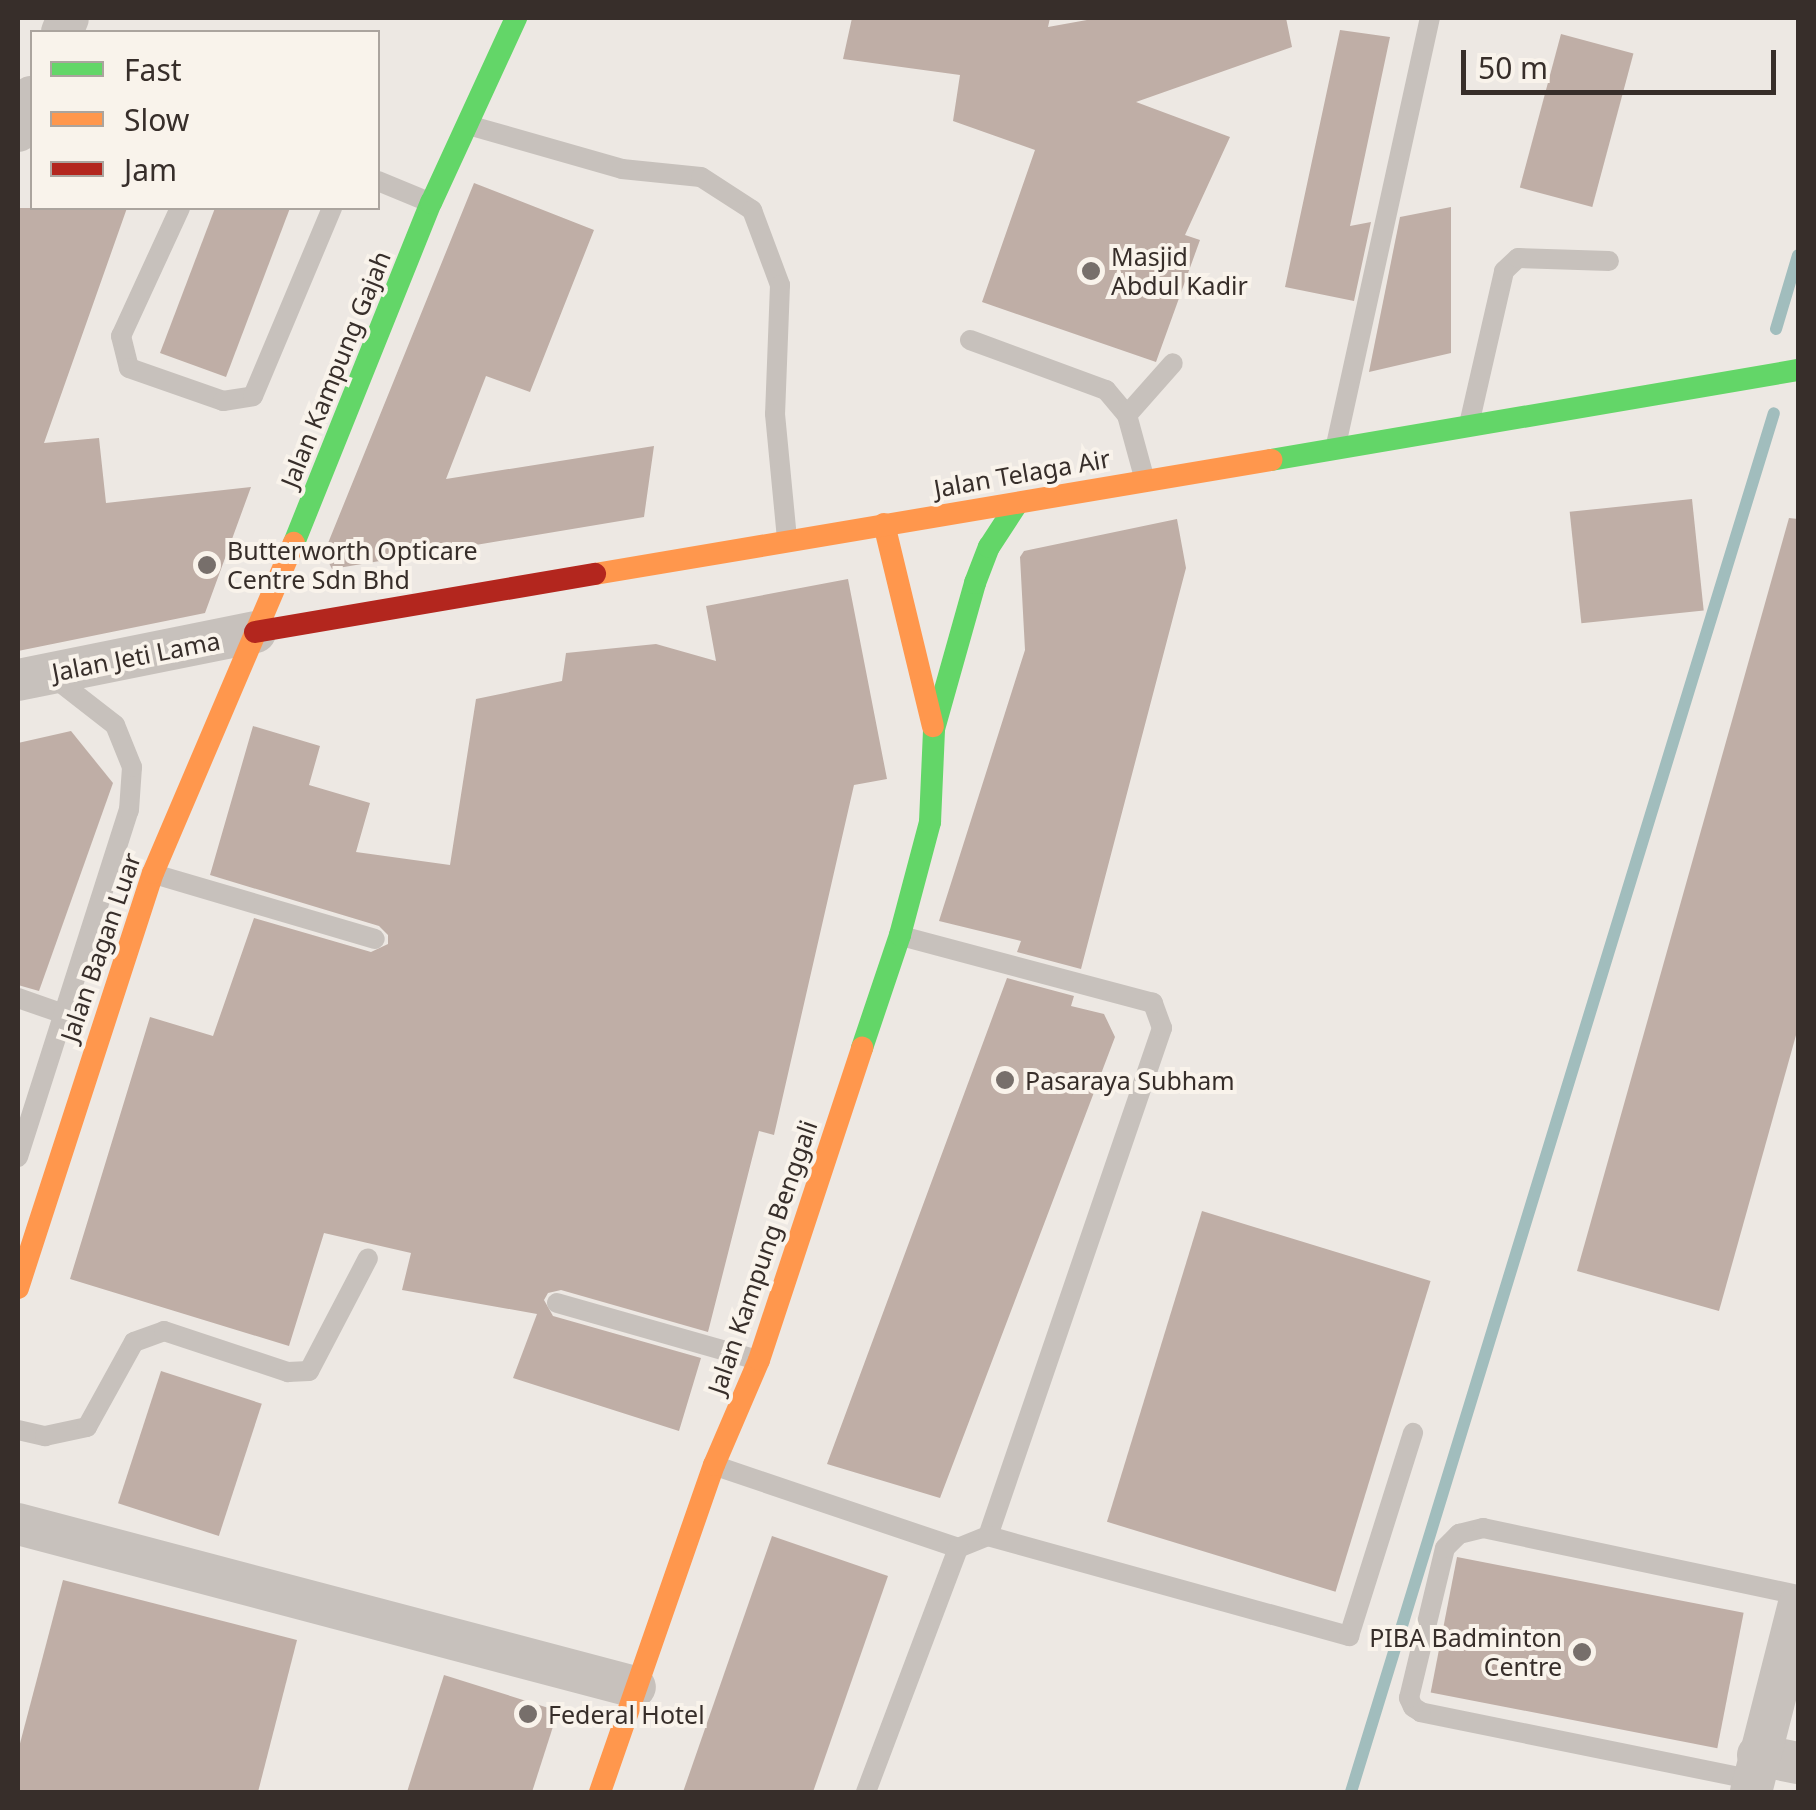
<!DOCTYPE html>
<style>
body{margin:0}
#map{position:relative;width:1816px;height:1810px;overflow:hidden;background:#ede8e3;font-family:"Noto Sans",sans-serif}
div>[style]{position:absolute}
.stream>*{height:12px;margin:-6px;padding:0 6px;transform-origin:6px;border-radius:6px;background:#a1bdbd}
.building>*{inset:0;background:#bfaea6;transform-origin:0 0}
.lane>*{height:20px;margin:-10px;padding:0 10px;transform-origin:10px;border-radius:10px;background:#c7c1bc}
.street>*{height:42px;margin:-21px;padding:0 21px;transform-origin:21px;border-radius:21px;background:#c7c1bc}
.fast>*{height:22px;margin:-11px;padding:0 11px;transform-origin:11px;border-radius:11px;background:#63d668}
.slow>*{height:22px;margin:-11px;padding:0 11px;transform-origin:11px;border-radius:11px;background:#ff974d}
.jam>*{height:22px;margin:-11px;padding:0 11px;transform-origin:11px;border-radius:11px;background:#b3261e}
.dots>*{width:28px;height:28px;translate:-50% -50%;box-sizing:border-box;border:5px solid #f9f3eb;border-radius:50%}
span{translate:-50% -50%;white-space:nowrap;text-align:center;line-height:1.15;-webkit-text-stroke:8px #f9f3eb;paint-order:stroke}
.poi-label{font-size:25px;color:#372e2a}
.left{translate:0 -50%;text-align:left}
.right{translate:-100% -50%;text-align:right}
.street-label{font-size:25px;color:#372e2a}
.frame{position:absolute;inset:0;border:20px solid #372e2a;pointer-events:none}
.legend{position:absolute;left:30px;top:30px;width:350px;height:180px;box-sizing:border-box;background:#f9f3eb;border:2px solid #aba49e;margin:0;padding:12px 18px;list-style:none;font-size:30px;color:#372e2a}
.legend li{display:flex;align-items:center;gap:20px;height:50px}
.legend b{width:50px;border:2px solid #aba49e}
.scale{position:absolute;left:1461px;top:50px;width:315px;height:45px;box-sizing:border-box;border:5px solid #372e2a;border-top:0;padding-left:12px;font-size:30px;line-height:35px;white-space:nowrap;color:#372e2a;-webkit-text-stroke:8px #f9f3eb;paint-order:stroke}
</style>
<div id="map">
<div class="stream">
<i style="left:1776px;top:329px;width:77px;rotate:-73.4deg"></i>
<i style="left:1351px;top:1792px;width:1442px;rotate:-72.95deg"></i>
</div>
<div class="building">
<i style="clip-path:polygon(852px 18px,1050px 18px,1048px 27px,1098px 18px,1286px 18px,1292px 47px,1136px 102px,1230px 137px,1185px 235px,1200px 240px,1156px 362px,982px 302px,1035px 150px,953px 121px,960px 75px,843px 59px)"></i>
<i style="clip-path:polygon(1340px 30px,1390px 37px,1350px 226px,1371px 222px,1354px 301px,1285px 287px)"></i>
<i style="left:1561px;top:34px;width:75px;height:159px;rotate:15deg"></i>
<i style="clip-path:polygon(474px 183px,594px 230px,530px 392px,486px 376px,446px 479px,654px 446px,644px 517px,332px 569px,324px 553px)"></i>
<i style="clip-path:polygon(1451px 207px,1451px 353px,1369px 372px,1400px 217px)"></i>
<i style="clip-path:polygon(18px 208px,127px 208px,44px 443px,99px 438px,106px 503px,251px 487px,205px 613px,18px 651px)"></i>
<i style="clip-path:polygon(215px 208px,290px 208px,226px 377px,160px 353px)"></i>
<i style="left:1692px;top:499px;width:112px;height:123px;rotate:84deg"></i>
<i style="clip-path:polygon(1789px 518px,1798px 519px,1798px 1028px,1719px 1311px,1577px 1271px)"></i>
<i style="clip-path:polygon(1177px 519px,1186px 568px,1081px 969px,1017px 952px,1021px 941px,939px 921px,1025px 650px,1020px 557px,1024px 551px)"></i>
<i style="clip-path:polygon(848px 579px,887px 779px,854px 785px,774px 1135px,759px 1131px,708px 1332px,561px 1290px,548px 1293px,544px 1300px,553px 1316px,701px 1358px,679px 1431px,513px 1378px,537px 1314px,402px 1290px,411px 1253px,324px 1233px,289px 1346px,70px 1279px,150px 1017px,213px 1036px,254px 918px,371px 952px,388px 944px,388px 935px,379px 926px,210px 875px,253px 726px,320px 746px,309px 785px,370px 803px,356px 852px,450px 865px,476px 699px,562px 681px,566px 653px,656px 644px,716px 661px,706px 606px)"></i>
<i style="clip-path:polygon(71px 731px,113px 783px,39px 991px,18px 985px,18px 743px)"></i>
<i style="clip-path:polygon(1007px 978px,1074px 996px,1071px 1006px,1104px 1014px,1115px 1037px,940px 1498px,827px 1464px)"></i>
<i style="left:1202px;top:1211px;width:239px;height:325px;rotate:17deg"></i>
<i style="left:161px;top:1371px;width:106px;height:139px;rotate:18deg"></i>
<i style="clip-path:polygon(772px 1536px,888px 1576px,813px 1792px,683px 1792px)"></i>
<i style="left:1457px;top:1557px;width:292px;height:138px;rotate:11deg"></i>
<i style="clip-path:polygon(63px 1580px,297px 1640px,258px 1792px,18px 1792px,18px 1751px)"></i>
<i style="clip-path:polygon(444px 1675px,558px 1711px,532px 1792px,407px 1792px)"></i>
</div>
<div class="lane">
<i style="left:468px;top:125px;width:160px;rotate:15.9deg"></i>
<i style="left:622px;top:169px;width:79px;rotate:5.8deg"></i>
<i style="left:701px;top:177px;width:61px;rotate:32.9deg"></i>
<i style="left:752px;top:210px;width:80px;rotate:69.5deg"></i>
<i style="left:780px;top:285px;width:129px;rotate:92.2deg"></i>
<i style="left:775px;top:414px;width:125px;rotate:84.5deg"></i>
<i style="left:378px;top:181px;width:57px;rotate:22.5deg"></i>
<i style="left:180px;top:208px;width:141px;rotate:114.7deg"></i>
<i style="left:121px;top:336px;width:33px;rotate:76deg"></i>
<i style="left:129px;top:368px;width:100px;rotate:19.3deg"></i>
<i style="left:223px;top:401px;width:30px;rotate:-9deg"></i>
<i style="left:253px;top:396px;width:204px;rotate:-67.2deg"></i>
<i style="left:970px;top:340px;width:145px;rotate:20.2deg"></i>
<i style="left:1106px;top:390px;width:33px;rotate:50deg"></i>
<i style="left:1127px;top:415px;width:64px;rotate:74.7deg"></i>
<i style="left:1127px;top:415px;width:69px;rotate:-48.5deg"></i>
<i style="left:1470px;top:420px;width:153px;rotate:-77.1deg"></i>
<i style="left:1504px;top:271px;width:19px;rotate:-43deg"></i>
<i style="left:1518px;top:258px;width:91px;rotate:1.9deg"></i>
<i style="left:1336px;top:445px;width:437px;rotate:-77.6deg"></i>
<i style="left:154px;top:874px;width:230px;rotate:16.4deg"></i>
<i style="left:18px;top:998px;width:46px;rotate:19.2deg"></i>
<i style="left:18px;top:1157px;width:364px;rotate:-72.3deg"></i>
<i style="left:129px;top:810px;width:43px;rotate:-86deg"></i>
<i style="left:132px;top:767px;width:45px;rotate:-112deg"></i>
<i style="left:115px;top:725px;width:80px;rotate:-142.1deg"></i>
<i style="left:557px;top:1303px;width:208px;rotate:15.9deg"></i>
<i style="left:18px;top:1430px;width:28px;rotate:13deg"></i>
<i style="left:45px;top:1436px;width:43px;rotate:-12.1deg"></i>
<i style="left:87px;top:1427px;width:97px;rotate:-61.1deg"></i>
<i style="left:134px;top:1342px;width:32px;rotate:-20deg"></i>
<i style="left:164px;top:1331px;width:131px;rotate:18.3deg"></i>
<i style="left:288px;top:1372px;width:21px;rotate:-3deg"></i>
<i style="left:309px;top:1371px;width:127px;rotate:-62.4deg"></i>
<i style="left:716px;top:1466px;width:256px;rotate:18.7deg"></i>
<i style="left:958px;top:1548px;width:32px;rotate:-22deg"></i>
<i style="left:988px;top:1536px;width:537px;rotate:-71.09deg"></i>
<i style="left:1162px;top:1028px;width:27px;rotate:-110deg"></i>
<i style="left:1153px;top:1003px;width:260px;rotate:-165.1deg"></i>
<i style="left:988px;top:1536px;width:375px;rotate:15.5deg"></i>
<i style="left:1349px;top:1636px;width:213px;rotate:-72.5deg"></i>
<i style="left:1754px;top:1780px;width:340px;rotate:-168.5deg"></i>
<i style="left:1421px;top:1712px;width:9px;rotate:-148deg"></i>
<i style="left:1413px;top:1707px;width:10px;rotate:-114deg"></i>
<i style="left:1409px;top:1698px;width:154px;rotate:-76.5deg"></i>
<i style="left:1445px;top:1548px;width:20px;rotate:-45deg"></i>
<i style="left:1459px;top:1534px;width:25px;rotate:-14deg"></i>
<i style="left:1483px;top:1528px;width:322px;rotate:12deg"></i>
<i style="left:866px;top:1792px;width:261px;rotate:-69.3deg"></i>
</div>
<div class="street">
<i style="left:62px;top:32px;width:15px;rotate:-67deg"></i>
<i style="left:18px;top:131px;width:37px;rotate:-68deg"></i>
<i style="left:18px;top:680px;width:242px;rotate:-11.4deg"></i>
<i style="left:18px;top:1524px;width:638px;rotate:14.8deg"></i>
<i style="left:1758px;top:1755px;width:41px;rotate:11.3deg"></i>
<i style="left:1751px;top:1792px;width:191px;rotate:-75.7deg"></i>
</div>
<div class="fast">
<i style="left:1271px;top:460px;width:535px;rotate:-9.69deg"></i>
<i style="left:294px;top:543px;width:367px;rotate:-68.1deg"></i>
<i style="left:431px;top:203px;width:204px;rotate:-65.3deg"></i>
<i style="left:862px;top:1048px;width:119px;rotate:-71.4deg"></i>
<i style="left:900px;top:935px;width:117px;rotate:-75.1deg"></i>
<i style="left:930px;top:822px;width:93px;rotate:-87.5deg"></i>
<i style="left:934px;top:729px;width:152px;rotate:-74.3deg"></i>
<i style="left:975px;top:583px;width:39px;rotate:-69deg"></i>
<i style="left:989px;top:547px;width:51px;rotate:-56.9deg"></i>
</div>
<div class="slow">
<i style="left:884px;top:524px;width:208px;rotate:76.4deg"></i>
<i style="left:595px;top:574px;width:686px;rotate:-9.57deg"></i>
<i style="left:18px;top:1288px;width:436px;rotate:-72deg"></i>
<i style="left:153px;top:873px;width:359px;rotate:-66.9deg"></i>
<i style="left:600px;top:1792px;width:346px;rotate:-70.8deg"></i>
<i style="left:714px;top:1465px;width:114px;rotate:-66.8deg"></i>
<i style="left:759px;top:1360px;width:329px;rotate:-71.7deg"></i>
</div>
<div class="jam">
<i style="left:255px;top:632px;width:345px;rotate:-9.7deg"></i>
</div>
<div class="dots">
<i style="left:1091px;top:271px;background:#776f6b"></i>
<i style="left:207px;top:565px;background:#776f6b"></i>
<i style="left:1005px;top:1080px;background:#776f6b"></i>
<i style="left:1582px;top:1652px;background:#776f6b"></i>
<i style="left:528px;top:1714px;background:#776f6b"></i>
</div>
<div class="poi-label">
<span class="left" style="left:1111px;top:271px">Masjid<br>Abdul Kadir</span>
<span class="left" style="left:227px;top:565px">Butterworth Opticare<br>Centre Sdn Bhd</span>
<span class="left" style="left:1025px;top:1080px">Pasaraya Subham</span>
<span class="right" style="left:1562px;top:1652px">PIBA Badminton<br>Centre</span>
<span class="left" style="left:548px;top:1714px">Federal Hotel</span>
</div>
<div class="street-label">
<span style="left:335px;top:369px;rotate:-68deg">Jalan Kampung Gajah</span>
<span style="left:1022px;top:473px;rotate:-10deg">Jalan Telaga Air</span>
<span style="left:136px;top:656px;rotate:-11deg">Jalan Jeti Lama</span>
<span style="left:100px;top:947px;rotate:-71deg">Jalan Bagan Luar</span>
<span style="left:762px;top:1257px;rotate:-71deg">Jalan Kampung Benggali</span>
</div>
<div class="frame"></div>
<ul class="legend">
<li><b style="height:12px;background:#63d668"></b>Fast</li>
<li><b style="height:12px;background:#ff974d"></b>Slow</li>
<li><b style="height:12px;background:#b3261e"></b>Jam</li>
</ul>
<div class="scale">50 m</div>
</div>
